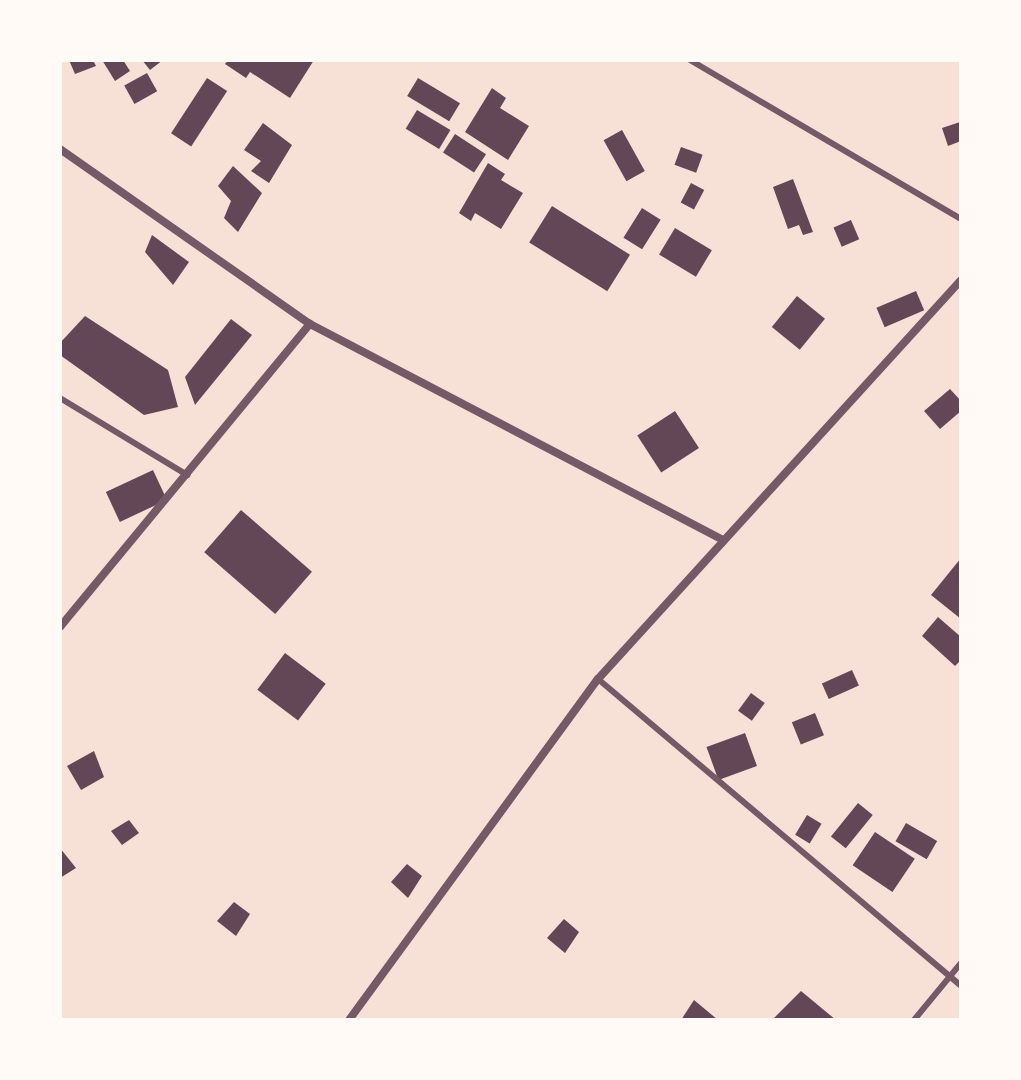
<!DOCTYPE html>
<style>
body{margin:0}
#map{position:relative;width:1021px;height:1080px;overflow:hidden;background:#f7e1d7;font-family:"PT Sans",sans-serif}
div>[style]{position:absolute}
.building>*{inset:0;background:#644757;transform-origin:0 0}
.service>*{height:6px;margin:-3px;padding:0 3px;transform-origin:3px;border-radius:3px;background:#755966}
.minor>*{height:8px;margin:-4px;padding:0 4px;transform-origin:4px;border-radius:4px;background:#755966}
span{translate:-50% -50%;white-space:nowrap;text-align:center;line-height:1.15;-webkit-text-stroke:6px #fffaf5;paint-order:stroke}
.frame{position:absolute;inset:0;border:62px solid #fffaf5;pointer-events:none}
</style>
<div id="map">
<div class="building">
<i style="clip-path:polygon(69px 60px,93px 60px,96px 66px,75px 74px)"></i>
<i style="clip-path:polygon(102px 60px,123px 60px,130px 71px,115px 81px)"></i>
<i style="clip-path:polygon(142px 60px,163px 60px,150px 70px)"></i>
<i style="clip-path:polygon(228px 60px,314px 60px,290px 98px,250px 72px,246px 78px,225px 64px)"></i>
<i style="left:147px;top:73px;width:21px;height:26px;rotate:61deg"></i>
<i style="left:207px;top:78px;width:24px;height:66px;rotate:33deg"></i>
<i style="left:418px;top:78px;width:49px;height:21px;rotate:31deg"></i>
<i style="clip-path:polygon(492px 88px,506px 98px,500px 108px,529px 126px,508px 160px,465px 132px)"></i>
<i style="left:417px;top:110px;width:39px;height:22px;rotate:31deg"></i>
<i style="clip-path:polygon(960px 122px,961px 141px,948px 146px,942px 128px)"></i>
<i style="clip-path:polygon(263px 123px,292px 145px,269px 183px,251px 171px,261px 161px,244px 150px)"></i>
<i style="left:622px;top:130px;width:47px;height:21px;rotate:61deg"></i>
<i style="left:455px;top:134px;width:37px;height:22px;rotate:33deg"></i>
<i style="left:681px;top:147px;width:23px;height:19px;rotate:20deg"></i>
<i style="clip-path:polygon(488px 163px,505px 174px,501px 180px,523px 193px,501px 229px,475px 213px,471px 221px,459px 213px)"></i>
<i style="clip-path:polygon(233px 166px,262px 193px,238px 232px,224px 218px,231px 201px,218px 186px)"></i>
<i style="clip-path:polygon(793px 179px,813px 232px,803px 235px,799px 225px,788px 229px,773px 187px)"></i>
<i style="left:691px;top:183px;width:15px;height:22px;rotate:28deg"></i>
<i style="left:552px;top:206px;width:92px;height:43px;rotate:32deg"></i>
<i style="left:642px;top:208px;width:22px;height:35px;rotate:32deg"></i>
<i style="left:851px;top:220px;width:21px;height:19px;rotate:67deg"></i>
<i style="left:675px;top:228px;width:43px;height:31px;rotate:31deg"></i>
<i style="clip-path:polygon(152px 235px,189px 262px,173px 285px,145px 252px)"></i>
<i style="left:916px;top:291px;width:21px;height:43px;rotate:67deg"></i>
<i style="left:797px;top:296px;width:36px;height:40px;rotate:39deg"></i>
<i style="clip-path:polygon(85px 316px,168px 370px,178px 407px,144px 415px,60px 355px,60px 343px)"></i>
<i style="clip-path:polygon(231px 319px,252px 335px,195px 405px,185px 377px)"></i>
<i style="clip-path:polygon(950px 389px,961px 401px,961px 411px,940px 429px,924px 411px)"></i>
<i style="left:675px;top:411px;width:44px;height:45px;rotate:57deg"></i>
<i style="left:153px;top:470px;width:33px;height:52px;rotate:65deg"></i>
<i style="left:241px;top:510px;width:94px;height:56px;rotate:41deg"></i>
<i style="clip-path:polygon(961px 558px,961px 619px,931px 595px)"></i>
<i style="clip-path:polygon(938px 617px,961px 637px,961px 660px,955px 666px,922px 636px)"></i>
<i style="left:285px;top:653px;width:51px;height:46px;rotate:37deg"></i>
<i style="left:852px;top:670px;width:17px;height:33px;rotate:66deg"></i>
<i style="left:751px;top:693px;width:17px;height:22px;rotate:36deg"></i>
<i style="left:815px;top:713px;width:24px;height:25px;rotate:68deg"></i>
<i style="left:745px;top:733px;width:35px;height:41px;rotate:70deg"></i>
<i style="clip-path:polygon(94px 751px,104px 777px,81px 790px,67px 766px)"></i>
<i style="left:858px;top:803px;width:19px;height:43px;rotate:39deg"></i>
<i style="left:807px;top:815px;width:17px;height:23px;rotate:31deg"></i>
<i style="clip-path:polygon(129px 820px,139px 833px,122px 845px,111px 831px)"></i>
<i style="left:906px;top:823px;width:36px;height:21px;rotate:30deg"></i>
<i style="left:875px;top:832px;width:48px;height:40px;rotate:34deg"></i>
<i style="clip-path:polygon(60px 848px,76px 868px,60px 878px)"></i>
<i style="clip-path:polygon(407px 864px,422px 876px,408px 898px,391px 882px)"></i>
<i style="clip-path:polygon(234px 902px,250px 914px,236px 936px,217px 921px)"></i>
<i style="clip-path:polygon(564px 919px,579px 932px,565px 953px,547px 938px)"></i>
<i style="clip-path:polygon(801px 991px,836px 1020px,772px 1020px)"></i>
<i style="clip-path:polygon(694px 1000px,718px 1020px,681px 1020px)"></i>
</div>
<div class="service">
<i style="left:690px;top:60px;width:314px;rotate:30.4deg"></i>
<i style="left:60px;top:398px;width:149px;rotate:31.2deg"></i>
<i style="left:598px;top:679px;width:475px;rotate:40.2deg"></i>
<i style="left:914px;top:1020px;width:74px;rotate:-50.5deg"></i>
</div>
<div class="minor">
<i style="left:60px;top:149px;width:305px;rotate:35deg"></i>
<i style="left:310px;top:324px;width:465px;rotate:27.6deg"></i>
<i style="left:60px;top:627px;width:393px;rotate:-50.5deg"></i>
<i style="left:349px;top:1020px;width:422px;rotate:-53.9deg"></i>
<i style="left:598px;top:679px;width:539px;rotate:-47.7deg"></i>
</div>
<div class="frame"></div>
</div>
